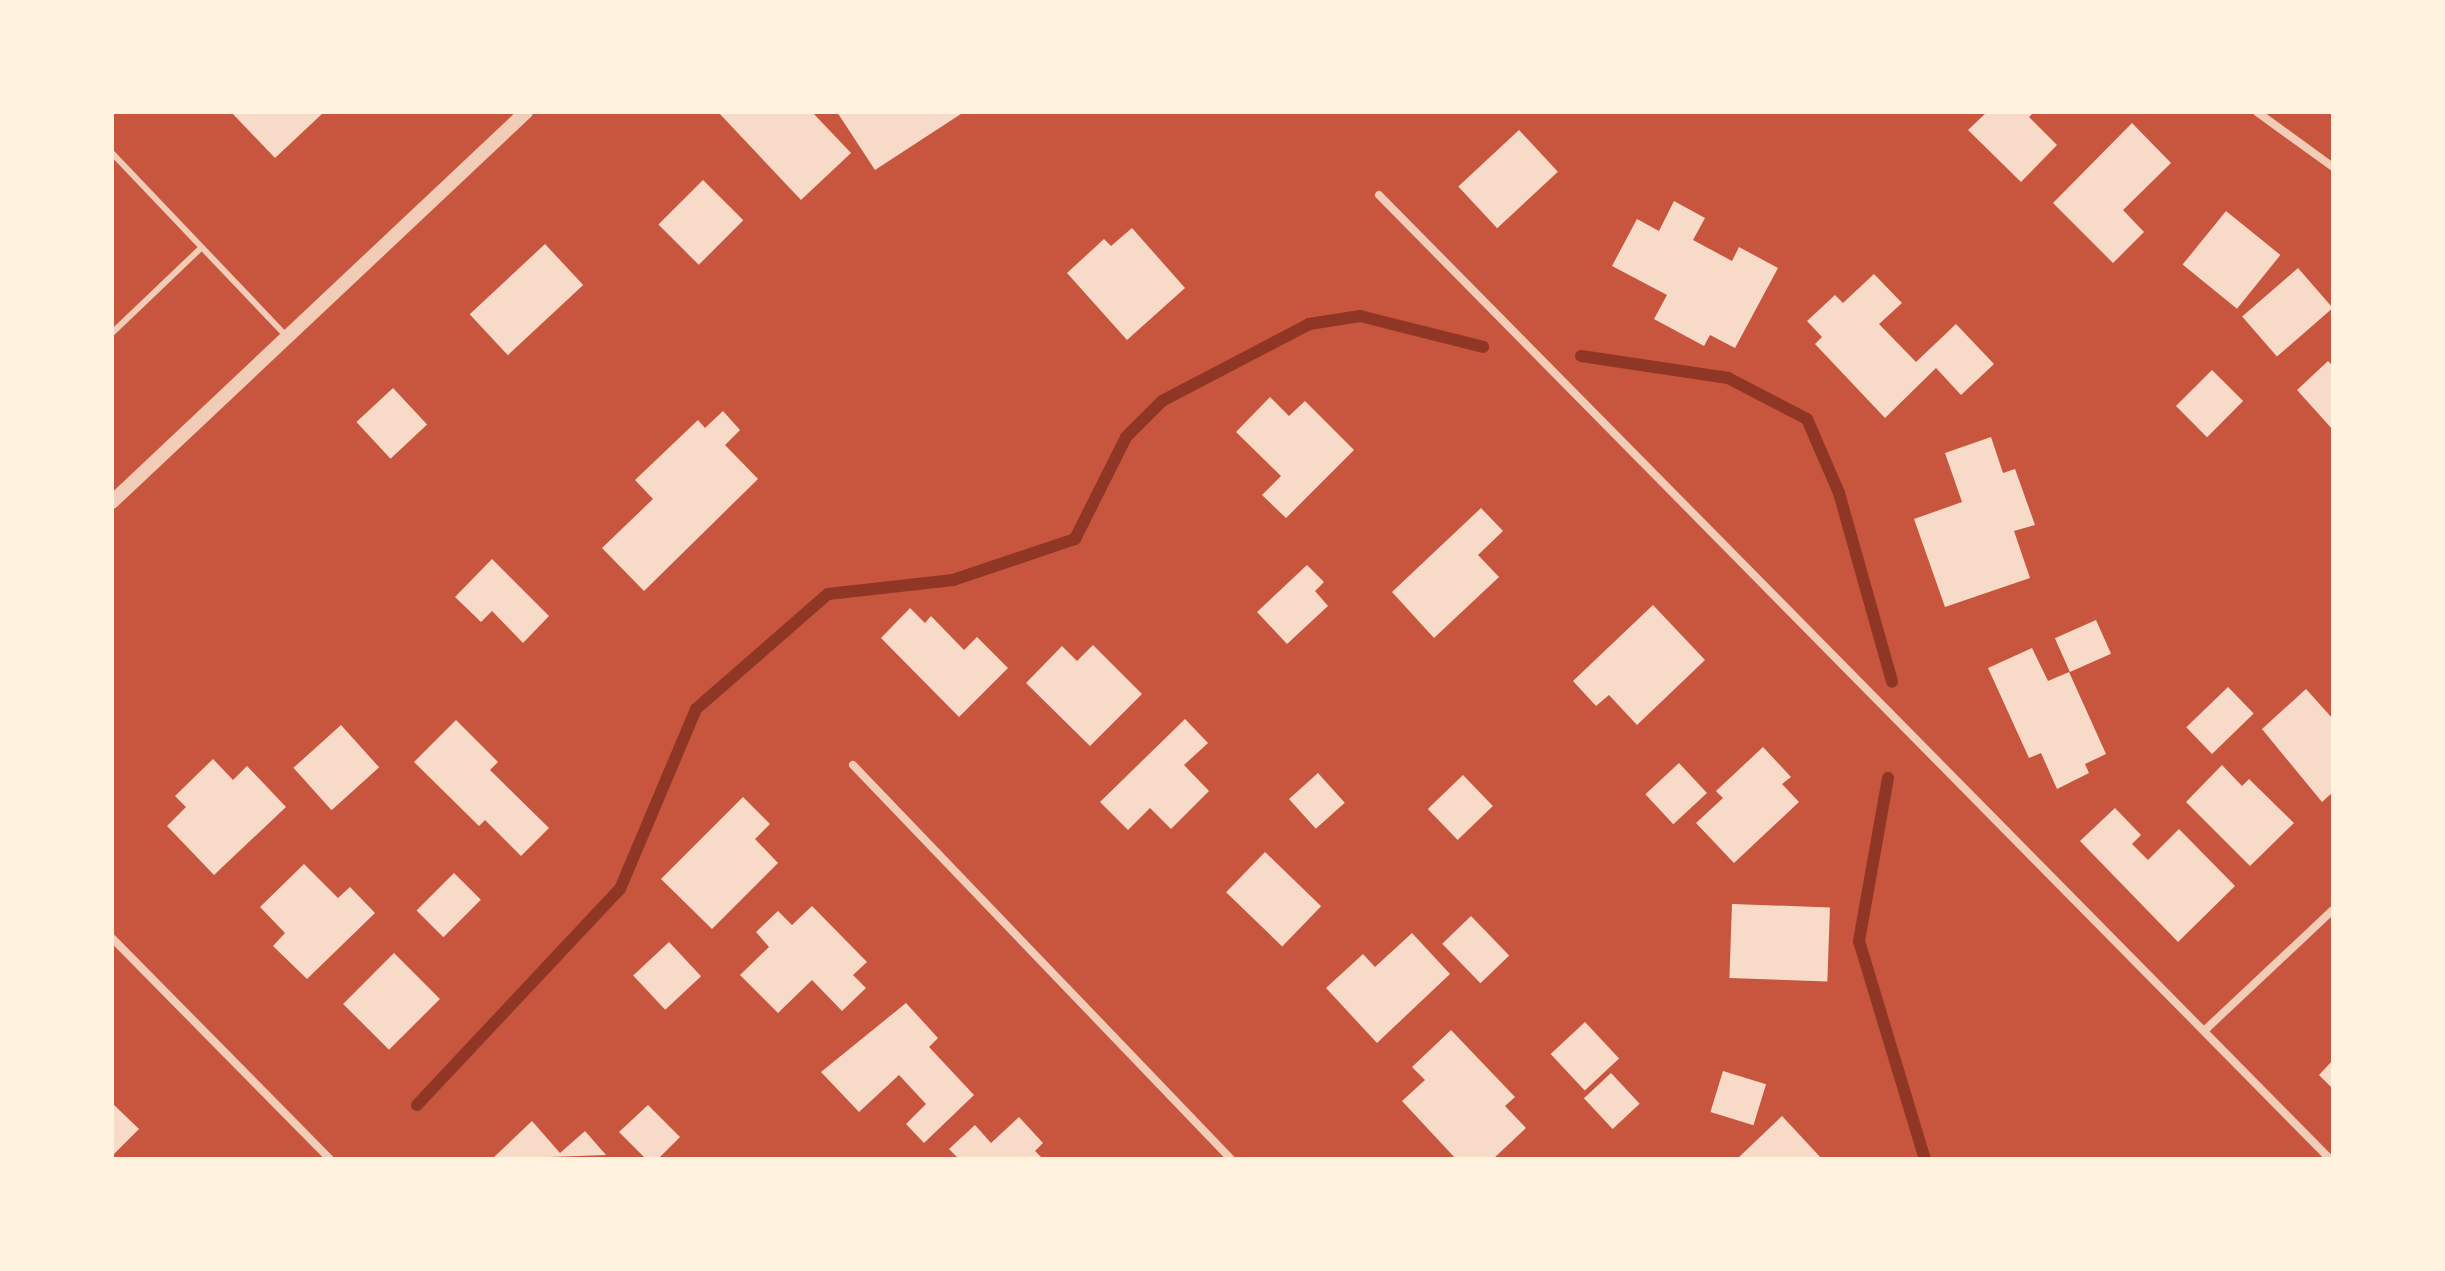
<!DOCTYPE html>
<style>
body{margin:0}
#map{position:relative;width:2445px;height:1271px;overflow:hidden;background:#c8553d;font-family:Barlow,sans-serif}
div>[style]{position:absolute}
.stream>*{height:12px;margin:-6px;padding:0 6px;transform-origin:6px;border-radius:6px;background:#8f3625}
.building>*{inset:0;background:#f7dbc8;transform-origin:0 0}
.service>*{height:6px;margin:-3px;padding:0 3px;transform-origin:3px;border-radius:3px;background:#f1ccb7}
.minor>*{height:8px;margin:-4px;padding:0 4px;transform-origin:4px;border-radius:4px;background:#f1ccb7}
.tertiary>*{height:14px;margin:-7px;padding:0 7px;transform-origin:7px;border-radius:7px;background:#f1ccb7}
span{translate:-50% -50%;white-space:nowrap;text-align:center;line-height:1.15;-webkit-text-stroke:8px #fff3e0;paint-order:stroke}
.frame{position:absolute;inset:0;border:114px solid #fff3e0;pointer-events:none}
</style>
<div id="map">
<div class="stream">
<i style="left:1581px;top:356px;width:149px;rotate:8.5deg"></i>
<i style="left:1728px;top:378px;width:89px;rotate:27.4deg"></i>
<i style="left:1807px;top:419px;width:81px;rotate:66.6deg"></i>
<i style="left:1839px;top:493px;width:196px;rotate:74.3deg"></i>
<i style="left:1888px;top:778px;width:166px;rotate:100.1deg"></i>
<i style="left:1859px;top:941px;width:228px;rotate:73.2deg"></i>
<i style="left:417px;top:1105px;width:296px;rotate:-46.8deg"></i>
<i style="left:620px;top:889px;width:195px;rotate:-67.1deg"></i>
<i style="left:696px;top:709px;width:175px;rotate:-41.1deg"></i>
<i style="left:828px;top:594px;width:126px;rotate:-6.4deg"></i>
<i style="left:953px;top:580px;width:129px;rotate:-18.6deg"></i>
<i style="left:1075px;top:539px;width:114px;rotate:-63.4deg"></i>
<i style="left:1126px;top:437px;width:51px;rotate:-45deg"></i>
<i style="left:1162px;top:401px;width:166px;rotate:-27.6deg"></i>
<i style="left:1309px;top:324px;width:52px;rotate:-8.9deg"></i>
<i style="left:1360px;top:316px;width:127px;rotate:14.1deg"></i>
</div>
<div class="building">
<i style="clip-path:polygon(231px 112px,324px 112px,275px 158px)"></i>
<i style="clip-path:polygon(718px 112px,812px 112px,851px 153px,801px 200px)"></i>
<i style="clip-path:polygon(837px 112px,964px 112px,875px 170px)"></i>
<i style="clip-path:polygon(1987px 112px,2034px 112px,2029px 117px,2057px 145px,2021px 182px,1968px 130px)"></i>
<i style="clip-path:polygon(2132px 123px,2171px 163px,2123px 210px,2144px 232px,2113px 263px,2053px 203px)"></i>
<i style="left:1519px;top:130px;width:57px;height:83px;rotate:47deg"></i>
<i style="left:703px;top:180px;width:57px;height:63px;rotate:45deg"></i>
<i style="clip-path:polygon(1674px 201px,1705px 218px,1693px 240px,1732px 261px,1739px 247px,1778px 268px,1735px 348px,1710px 335px,1704px 346px,1654px 319px,1667px 295px,1612px 266px,1637px 219px,1659px 231px)"></i>
<i style="left:2226px;top:211px;width:70px;height:69px;rotate:39deg"></i>
<i style="clip-path:polygon(1132px 228px,1185px 288px,1127px 340px,1067px 273px,1104px 239px,1111px 246px)"></i>
<i style="left:545px;top:244px;width:56px;height:103px;rotate:47deg"></i>
<i style="left:2298px;top:268px;width:53px;height:74px;rotate:49deg"></i>
<i style="clip-path:polygon(1874px 274px,1902px 303px,1879px 324px,1916px 362px,1956px 324px,1994px 364px,1961px 395px,1936px 368px,1885px 418px,1815px 344px,1822px 337px,1807px 321px,1835px 295px,1843px 303px)"></i>
<i style="clip-path:polygon(2328px 361px,2333px 366px,2333px 430px,2297px 390px)"></i>
<i style="left:2212px;top:370px;width:44px;height:51px;rotate:45deg"></i>
<i style="left:393px;top:388px;width:50px;height:50px;rotate:47deg"></i>
<i style="clip-path:polygon(1270px 397px,1289px 416px,1305px 401px,1354px 450px,1286px 518px,1262px 495px,1281px 476px,1236px 432px)"></i>
<i style="clip-path:polygon(723px 411px,740px 430px,725px 445px,758px 479px,644px 591px,602px 548px,653px 499px,635px 480px,698px 420px,705px 428px)"></i>
<i style="clip-path:polygon(1991px 437px,2003px 473px,2015px 469px,2035px 525px,2014px 531px,2030px 578px,1945px 607px,1914px 519px,1962px 502px,1945px 453px)"></i>
<i style="clip-path:polygon(1481px 508px,1503px 531px,1478px 555px,1499px 577px,1434px 638px,1392px 592px)"></i>
<i style="clip-path:polygon(492px 559px,549px 616px,523px 643px,492px 611px,481px 622px,455px 597px)"></i>
<i style="clip-path:polygon(1307px 565px,1324px 582px,1315px 591px,1328px 606px,1287px 644px,1257px 612px)"></i>
<i style="clip-path:polygon(1653px 605px,1705px 660px,1637px 725px,1609px 695px,1596px 706px,1573px 681px)"></i>
<i style="clip-path:polygon(910px 608px,925px 623px,931px 616px,964px 650px,977px 637px,1008px 668px,959px 717px,881px 638px)"></i>
<i style="left:2096px;top:620px;width:37px;height:45px;rotate:66deg"></i>
<i style="clip-path:polygon(1093px 645px,1142px 694px,1090px 746px,1026px 683px,1062px 646px,1077px 661px)"></i>
<i style="clip-path:polygon(2032px 648px,2048px 681px,2069px 672px,2106px 754px,2085px 764px,2089px 773px,2057px 789px,2041px 753px,2029px 758px,1988px 668px)"></i>
<i style="left:2228px;top:687px;width:37px;height:58px;rotate:46deg"></i>
<i style="clip-path:polygon(2306px 689px,2333px 719px,2333px 792px,2322px 802px,2262px 729px)"></i>
<i style="clip-path:polygon(1185px 719px,1208px 743px,1184px 765px,1209px 791px,1171px 829px,1150px 808px,1128px 830px,1100px 802px)"></i>
<i style="clip-path:polygon(456px 720px,498px 762px,490px 770px,549px 828px,521px 856px,485px 820px,479px 826px,414px 762px)"></i>
<i style="left:341px;top:725px;width:57px;height:64px;rotate:48deg"></i>
<i style="clip-path:polygon(1763px 747px,1791px 777px,1782px 784px,1799px 802px,1734px 863px,1696px 823px,1723px 798px,1716px 791px)"></i>
<i style="clip-path:polygon(213px 759px,233px 780px,247px 766px,286px 807px,214px 875px,167px 826px,186px 807px,175px 796px)"></i>
<i style="left:1679px;top:763px;width:41px;height:46px;rotate:47deg"></i>
<i style="clip-path:polygon(2222px 765px,2242px 786px,2249px 779px,2294px 823px,2250px 866px,2186px 802px)"></i>
<i style="left:1318px;top:773px;width:40px;height:39px;rotate:48deg"></i>
<i style="left:1463px;top:775px;width:43px;height:49px;rotate:46deg"></i>
<i style="clip-path:polygon(743px 797px,770px 824px,755px 839px,778px 863px,712px 929px,661px 879px)"></i>
<i style="clip-path:polygon(2115px 808px,2141px 835px,2132px 844px,2148px 860px,2179px 829px,2235px 886px,2178px 942px,2080px 841px)"></i>
<i style="left:1265px;top:852px;width:78px;height:56px;rotate:44deg"></i>
<i style="clip-path:polygon(304px 864px,338px 898px,350px 887px,375px 913px,307px 979px,273px 946px,285px 933px,260px 907px)"></i>
<i style="left:454px;top:873px;width:38px;height:53px;rotate:45deg"></i>
<i style="left:1732px;top:904px;width:98px;height:74px;rotate:2deg"></i>
<i style="clip-path:polygon(812px 906px,867px 962px,853px 975px,866px 988px,842px 1011px,812px 980px,778px 1013px,740px 975px,769px 947px,756px 932px,778px 911px,792px 925px)"></i>
<i style="left:1471px;top:916px;width:55px;height:40px;rotate:46deg"></i>
<i style="clip-path:polygon(1412px 933px,1450px 974px,1377px 1043px,1326px 988px,1363px 954px,1375px 967px)"></i>
<i style="left:669px;top:942px;width:47px;height:49px;rotate:47deg"></i>
<i style="left:394px;top:953px;width:65px;height:72px;rotate:45deg"></i>
<i style="clip-path:polygon(906px 1003px,938px 1038px,929px 1047px,974px 1095px,924px 1143px,906px 1124px,926px 1104px,899px 1075px,859px 1112px,821px 1072px)"></i>
<i style="left:1585px;top:1022px;width:50px;height:47px;rotate:47deg"></i>
<i style="clip-path:polygon(1451px 1030px,1515px 1097px,1505px 1106px,1526px 1128px,1493px 1159px,1456px 1159px,1402px 1101px,1425px 1080px,1412px 1067px)"></i>
<i style="clip-path:polygon(2333px 1060px,2333px 1089px,2319px 1075px)"></i>
<i style="left:1723px;top:1071px;width:45px;height:43px;rotate:17deg"></i>
<i style="left:1611px;top:1073px;width:42px;height:37px;rotate:47deg"></i>
<i style="clip-path:polygon(112px 1103px,139px 1129px,112px 1156px)"></i>
<i style="clip-path:polygon(648px 1105px,680px 1137px,658px 1159px,646px 1159px,619px 1132px)"></i>
<i style="clip-path:polygon(1782px 1116px,1822px 1159px,1737px 1159px)"></i>
<i style="clip-path:polygon(1019px 1117px,1043px 1143px,1035px 1151px,1043px 1159px,959px 1159px,949px 1149px,975px 1125px,991px 1143px)"></i>
<i style="clip-path:polygon(532px 1121px,560px 1153px,585px 1131px,606px 1155px,492px 1159px)"></i>
</div>
<div class="service">
<i style="left:112px;top:153px;width:253px;rotate:46.4deg"></i>
<i style="left:112px;top:333px;width:124px;rotate:-43.7deg"></i>
</div>
<div class="minor">
<i style="left:2257px;top:112px;width:94px;rotate:35.9deg"></i>
<i style="left:1379px;top:195px;width:1354px;rotate:45.39deg"></i>
<i style="left:853px;top:765px;width:546px;rotate:46.19deg"></i>
<i style="left:112px;top:938px;width:310px;rotate:45.4deg"></i>
<i style="left:2205px;top:1030px;width:175px;rotate:-43.2deg"></i>
</div>
<div class="tertiary">
<i style="left:112px;top:502px;width:569px;rotate:-43.29deg"></i>
</div>
<div class="frame"></div>
</div>
